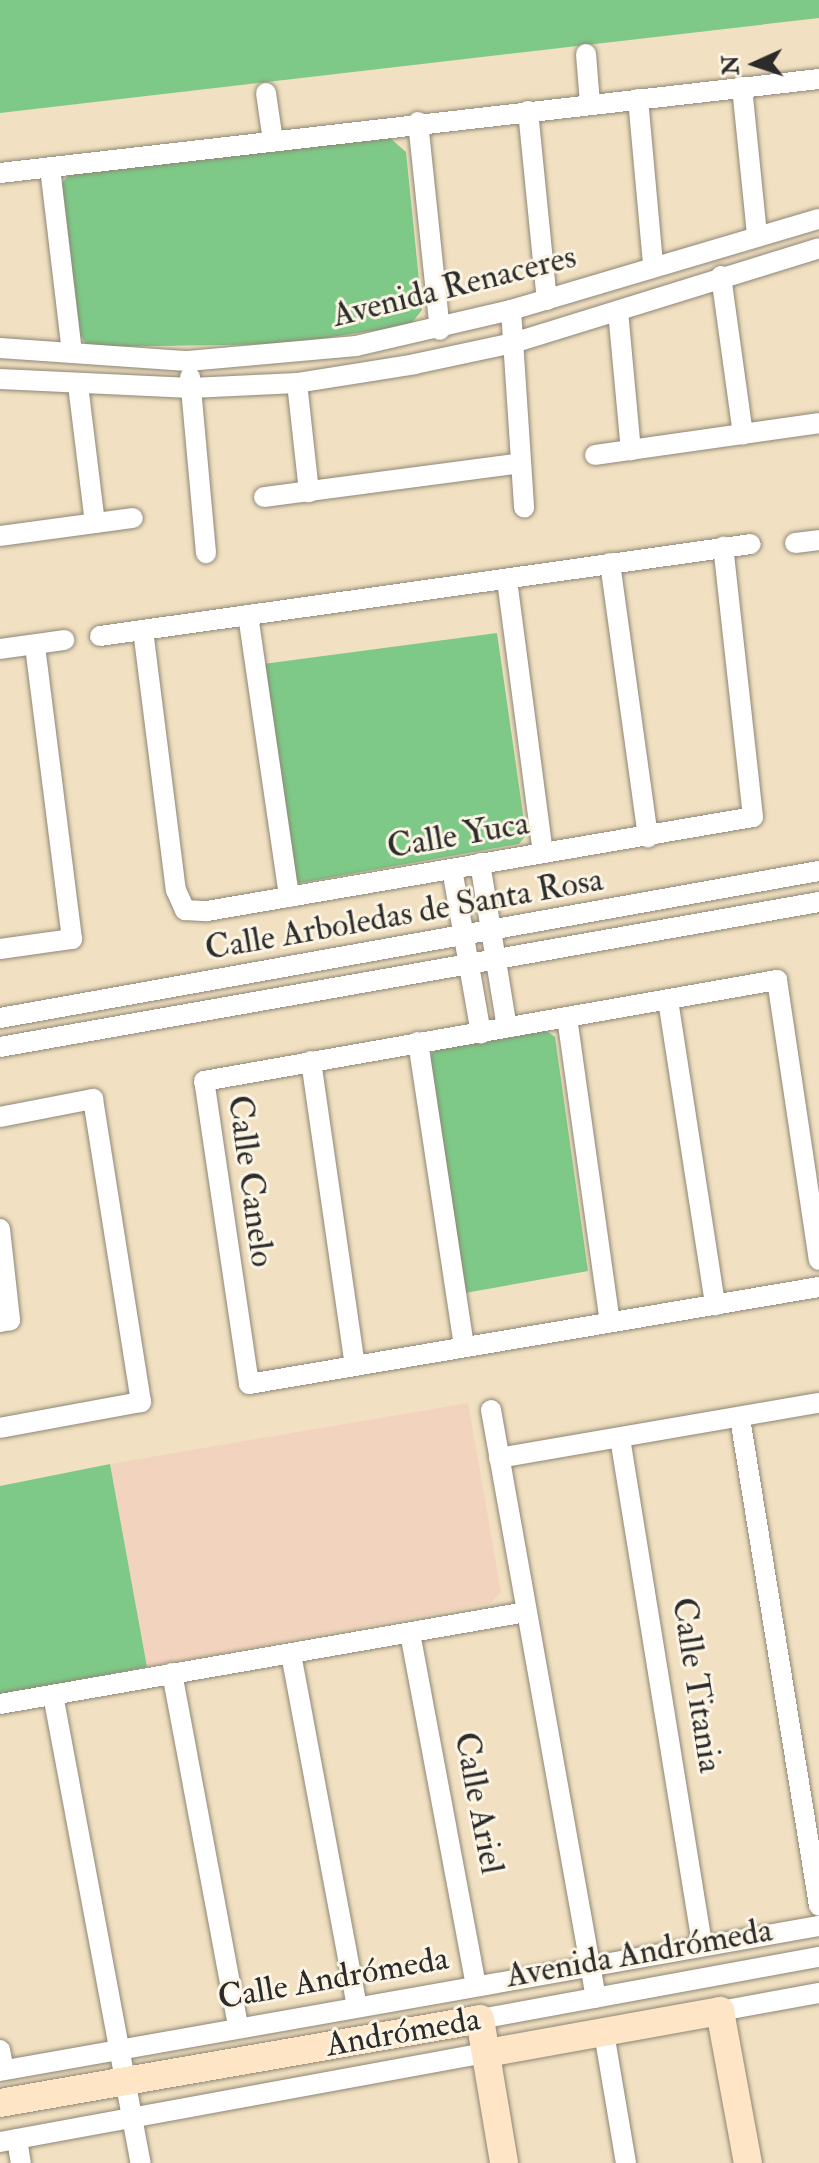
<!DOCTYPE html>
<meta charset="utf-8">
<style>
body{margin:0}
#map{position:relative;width:819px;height:2163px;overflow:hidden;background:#f1e0c1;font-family:"IM FELL Double Pica",serif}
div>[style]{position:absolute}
.built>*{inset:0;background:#f2d4be}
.green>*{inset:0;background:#7ec987}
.roads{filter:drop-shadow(0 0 2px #8e8676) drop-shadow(0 0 2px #8e8676)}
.street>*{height:20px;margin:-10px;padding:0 10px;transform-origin:10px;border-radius:10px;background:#fff}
.secondary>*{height:28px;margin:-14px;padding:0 14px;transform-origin:14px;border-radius:14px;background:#fde5c5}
span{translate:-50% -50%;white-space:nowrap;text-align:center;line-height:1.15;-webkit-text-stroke:6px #fcf5e5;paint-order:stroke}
.street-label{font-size:34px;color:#2b2b2b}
.north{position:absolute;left:715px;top:24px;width:80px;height:80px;-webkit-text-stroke:6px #fcf5e5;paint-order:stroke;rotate:267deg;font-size:22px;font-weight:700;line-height:32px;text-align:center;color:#2b2b2b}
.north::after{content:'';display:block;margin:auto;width:28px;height:36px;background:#2b2b2b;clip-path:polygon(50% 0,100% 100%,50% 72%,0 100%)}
</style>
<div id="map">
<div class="built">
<i style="clip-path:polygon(468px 1403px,501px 1592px,491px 1603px,147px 1667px,110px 1464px)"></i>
</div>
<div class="green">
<i style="clip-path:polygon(0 0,819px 0,819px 18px,0 113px)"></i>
<i style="clip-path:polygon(390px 138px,406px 152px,422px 310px,410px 325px,286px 344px,88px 347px,78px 332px,59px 186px,70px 174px)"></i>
<i style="clip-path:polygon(497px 633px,526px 835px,519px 844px,300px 883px,290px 876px,263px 664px)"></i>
<i style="clip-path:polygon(541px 1027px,555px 1037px,588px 1271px,465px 1293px,428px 1061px,435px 1049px)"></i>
<i style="clip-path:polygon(110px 1464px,147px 1667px,0 1695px,0 1486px)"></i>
</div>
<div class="roads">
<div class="street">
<i style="left:586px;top:54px;width:50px;rotate:85.4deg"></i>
<i style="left:742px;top:87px;width:148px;rotate:84.2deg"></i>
<i style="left:266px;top:93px;width:49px;rotate:81.7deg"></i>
<i style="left:638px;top:99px;width:167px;rotate:84.8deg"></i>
<i style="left:528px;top:111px;width:190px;rotate:84.3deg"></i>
<i style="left:418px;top:122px;width:209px;rotate:84deg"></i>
<i style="left:50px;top:168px;width:186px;rotate:83.2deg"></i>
<i style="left:0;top:173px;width:824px;rotate:-6.55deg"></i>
<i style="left:721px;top:276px;width:160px;rotate:82.1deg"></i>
<i style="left:511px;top:310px;width:198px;rotate:86.2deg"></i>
<i style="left:618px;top:311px;width:140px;rotate:84.7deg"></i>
<i style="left:0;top:348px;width:188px;rotate:4deg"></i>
<i style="left:188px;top:361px;width:169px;rotate:-5.1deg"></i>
<i style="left:356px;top:346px;width:159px;rotate:-13.1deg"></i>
<i style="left:511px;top:310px;width:321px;rotate:-16.5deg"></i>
<i style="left:190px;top:377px;width:177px;rotate:84.8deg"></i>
<i style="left:0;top:379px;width:191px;rotate:2.7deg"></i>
<i style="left:191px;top:388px;width:106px;rotate:-2.7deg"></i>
<i style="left:297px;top:383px;width:120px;rotate:-9.1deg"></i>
<i style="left:415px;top:364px;width:100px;rotate:-12.1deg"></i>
<i style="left:513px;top:343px;width:320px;rotate:-17.2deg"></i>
<i style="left:297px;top:383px;width:110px;rotate:83.7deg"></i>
<i style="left:78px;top:385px;width:139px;rotate:83deg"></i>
<i style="left:595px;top:455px;width:226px;rotate:-8.1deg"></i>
<i style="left:264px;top:497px;width:259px;rotate:-7.5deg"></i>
<i style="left:0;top:536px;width:134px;rotate:-7.7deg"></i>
<i style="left:795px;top:543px;width:24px;rotate:-7deg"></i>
<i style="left:610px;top:563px;width:277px;rotate:82.1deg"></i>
<i style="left:507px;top:580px;width:274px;rotate:82.5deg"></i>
<i style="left:248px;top:615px;width:285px;rotate:81.7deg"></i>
<i style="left:143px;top:630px;width:262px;rotate:82.8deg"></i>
<i style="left:176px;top:890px;width:22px;rotate:66deg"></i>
<i style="left:185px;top:910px;width:22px;rotate:3deg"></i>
<i style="left:207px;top:911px;width:554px;rotate:-9.77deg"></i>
<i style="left:753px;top:817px;width:272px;rotate:-96.3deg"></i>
<i style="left:100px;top:636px;width:657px;rotate:-8.04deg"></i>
<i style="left:0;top:649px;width:65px;rotate:-8deg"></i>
<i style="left:480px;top:863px;width:166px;rotate:80.7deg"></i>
<i style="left:452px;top:869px;width:167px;rotate:80deg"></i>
<i style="left:0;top:949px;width:73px;rotate:-7.9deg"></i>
<i style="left:72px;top:939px;width:296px;rotate:-97.2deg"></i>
<i style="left:668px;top:1000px;width:309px;rotate:81.2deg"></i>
<i style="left:567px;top:1017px;width:308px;rotate:82deg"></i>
<i style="left:0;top:1018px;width:832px;rotate:-10.18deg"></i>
<i style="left:418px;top:1042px;width:306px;rotate:81.4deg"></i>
<i style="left:0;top:1047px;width:832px;rotate:-10.04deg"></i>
<i style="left:311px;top:1061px;width:307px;rotate:81.8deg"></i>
<i style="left:0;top:1117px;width:95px;rotate:-11deg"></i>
<i style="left:93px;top:1099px;width:307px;rotate:81deg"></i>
<i style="left:141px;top:1402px;width:143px;rotate:169.6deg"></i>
<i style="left:0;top:1229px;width:92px;rotate:83.7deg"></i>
<i style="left:10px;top:1320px;width:10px;rotate:169deg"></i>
<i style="left:819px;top:1287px;width:578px;rotate:170.34deg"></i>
<i style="left:249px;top:1384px;width:306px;rotate:-98.4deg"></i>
<i style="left:204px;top:1081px;width:582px;rotate:-10deg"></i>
<i style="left:777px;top:980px;width:283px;rotate:81.5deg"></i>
<i style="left:491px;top:1410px;width:597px;rotate:79.88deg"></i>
<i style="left:740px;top:1418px;width:494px;rotate:80.8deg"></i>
<i style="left:620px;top:1438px;width:513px;rotate:80.79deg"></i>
<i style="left:499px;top:1458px;width:325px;rotate:-9.8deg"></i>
<i style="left:410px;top:1633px;width:358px;rotate:79.4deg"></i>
<i style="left:291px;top:1654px;width:358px;rotate:79.4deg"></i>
<i style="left:172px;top:1673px;width:360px;rotate:79.4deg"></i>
<i style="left:53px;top:1695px;width:476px;rotate:79.4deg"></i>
<i style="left:0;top:1704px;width:534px;rotate:-9.92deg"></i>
<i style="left:720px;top:2011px;width:101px;rotate:-10.3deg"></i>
<i style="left:480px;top:2019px;width:345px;rotate:-10.4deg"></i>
<i style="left:604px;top:2033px;width:132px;rotate:80.4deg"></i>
<i style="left:0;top:2050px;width:20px;rotate:79deg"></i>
<i style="left:0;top:2071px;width:832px;rotate:-10.04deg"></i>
<i style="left:17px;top:2139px;width:24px;rotate:81deg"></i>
<i style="left:0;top:2142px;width:495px;rotate:-10.4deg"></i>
</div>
<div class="secondary">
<i style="left:487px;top:2053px;width:237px;rotate:-10.2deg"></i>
<i style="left:720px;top:2011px;width:155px;rotate:79.6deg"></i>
<i style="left:0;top:2103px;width:487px;rotate:-9.9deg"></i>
<i style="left:480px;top:2019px;width:146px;rotate:80.5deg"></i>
</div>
</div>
<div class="street-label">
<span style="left:454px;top:286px;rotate:-14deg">Avenida Renaceres</span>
<span style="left:458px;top:835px;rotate:-10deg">Calle Yuca</span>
<span style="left:404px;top:914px;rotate:-10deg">Calle Arboledas de Santa Rosa</span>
<span style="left:251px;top:1181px;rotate:82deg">Calle Canelo</span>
<span style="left:697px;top:1685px;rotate:81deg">Calle Titania</span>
<span style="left:479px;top:1803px;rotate:79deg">Calle Ariel</span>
<span style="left:639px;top:1953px;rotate:-10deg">Avenida Andrómeda</span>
<span style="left:333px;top:1978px;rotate:-10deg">Calle Andrómeda</span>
<span style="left:403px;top:2032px;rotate:-10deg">Andrómeda</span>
</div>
<div class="north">N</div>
</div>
